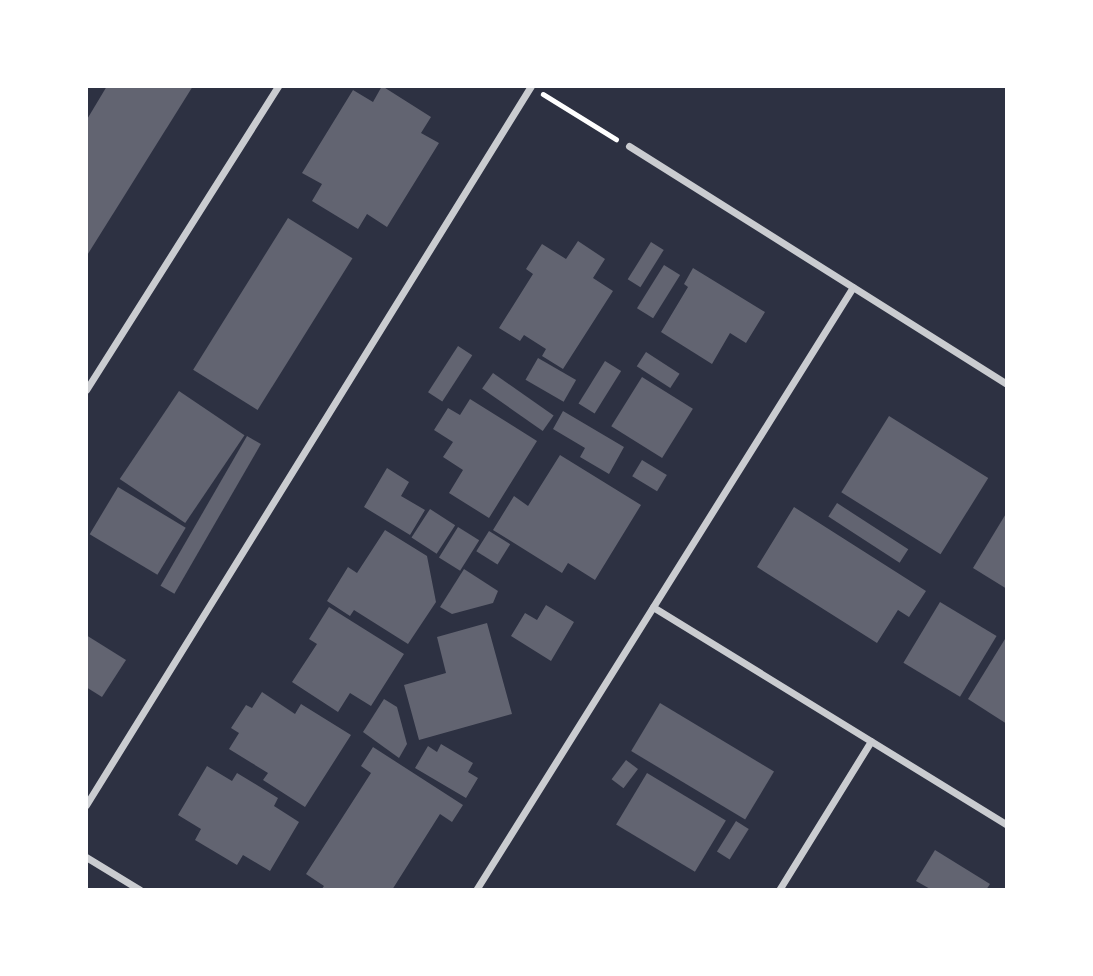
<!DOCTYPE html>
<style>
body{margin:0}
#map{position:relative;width:1093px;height:976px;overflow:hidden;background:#2d3142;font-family:"Noto Serif",serif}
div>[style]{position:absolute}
.building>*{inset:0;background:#626471;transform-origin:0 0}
.path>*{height:4.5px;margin:-2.25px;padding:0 2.25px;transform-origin:2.25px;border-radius:2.25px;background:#fff}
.minor>*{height:7px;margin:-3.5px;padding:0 3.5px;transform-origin:3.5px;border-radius:3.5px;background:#caccd0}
span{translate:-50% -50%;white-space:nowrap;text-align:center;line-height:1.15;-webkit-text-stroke:7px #fff;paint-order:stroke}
.frame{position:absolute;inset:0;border:88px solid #fff;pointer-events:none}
</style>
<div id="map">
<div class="building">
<i style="clip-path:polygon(107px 86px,193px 86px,86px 257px,86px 121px)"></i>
<i style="clip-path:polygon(382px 86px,431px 117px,421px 133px,439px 143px,387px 227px,367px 214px,358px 229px,312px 201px,322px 184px,302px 173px,353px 90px,373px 102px)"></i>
<i style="left:288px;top:218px;width:76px;height:179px;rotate:32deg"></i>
<i style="clip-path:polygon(578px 241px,605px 259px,593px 278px,613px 291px,563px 369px,542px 356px,546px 349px,524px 335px,520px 341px,499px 328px,533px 274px,526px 269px,542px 244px,566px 259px)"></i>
<i style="left:651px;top:242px;width:15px;height:44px;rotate:32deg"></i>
<i style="left:664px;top:265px;width:19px;height:51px;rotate:32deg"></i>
<i style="clip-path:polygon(693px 268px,765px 312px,746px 343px,730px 333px,712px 364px,661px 332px,688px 287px,684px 284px)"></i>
<i style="left:458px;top:346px;width:17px;height:55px;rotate:33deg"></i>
<i style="left:646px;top:352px;width:40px;height:17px;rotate:33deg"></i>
<i style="left:538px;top:358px;width:44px;height:25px;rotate:30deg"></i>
<i style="left:605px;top:361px;width:19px;height:50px;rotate:32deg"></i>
<i style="left:493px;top:373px;width:74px;height:19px;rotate:35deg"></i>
<i style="left:642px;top:377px;width:60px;height:58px;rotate:32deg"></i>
<i style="left:179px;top:391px;width:79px;height:106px;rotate:34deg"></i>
<i style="clip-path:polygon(470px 399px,537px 441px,489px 518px,449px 493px,463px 470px,443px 457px,453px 442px,434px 430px,448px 408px,460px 415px)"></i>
<i style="clip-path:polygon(563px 411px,624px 447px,609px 474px,580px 457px,585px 448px,553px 429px)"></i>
<i style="left:889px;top:416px;width:117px;height:90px;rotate:32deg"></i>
<i style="left:247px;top:436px;width:16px;height:173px;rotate:30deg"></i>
<i style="clip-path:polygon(560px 455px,641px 505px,595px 580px,568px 563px,562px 573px,493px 530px,514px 496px,528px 506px)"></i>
<i style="left:642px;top:460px;width:29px;height:19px;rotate:31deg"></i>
<i style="clip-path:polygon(387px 468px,409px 482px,401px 496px,425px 510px,410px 535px,364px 507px)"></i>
<i style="left:118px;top:487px;width:79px;height:55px;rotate:31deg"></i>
<i style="left:837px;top:503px;width:85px;height:16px;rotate:33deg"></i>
<i style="clip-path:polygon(794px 507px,926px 591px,909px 617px,898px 610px,877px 643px,757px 567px)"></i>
<i style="left:430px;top:509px;width:30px;height:34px;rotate:33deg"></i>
<i style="clip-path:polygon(1007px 512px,1007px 589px,973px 568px)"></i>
<i style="left:458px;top:527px;width:25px;height:36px;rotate:32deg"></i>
<i style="clip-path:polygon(385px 530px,427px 556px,436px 602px,408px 644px,354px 610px,350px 616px,327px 601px,348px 567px,357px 573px)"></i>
<i style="left:489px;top:531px;width:25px;height:24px;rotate:32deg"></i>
<i style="clip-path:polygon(464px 569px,498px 591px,493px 603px,452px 614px,440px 607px)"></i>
<i style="left:940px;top:602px;width:66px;height:71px;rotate:31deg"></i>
<i style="clip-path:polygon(546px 605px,574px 622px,551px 661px,511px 636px,525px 613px,537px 620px)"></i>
<i style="clip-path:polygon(329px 607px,404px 654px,371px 706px,350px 693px,338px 712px,292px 682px,317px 644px,309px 639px)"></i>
<i style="clip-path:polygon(487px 623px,512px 714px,419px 740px,404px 685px,446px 673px,437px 637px)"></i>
<i style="clip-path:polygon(86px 635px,126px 660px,102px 697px,86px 687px)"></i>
<i style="clip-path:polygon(1005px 639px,1007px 641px,1007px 724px,968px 699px)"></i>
<i style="clip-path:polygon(262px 692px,295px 714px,301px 704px,351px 735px,305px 807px,263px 780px,268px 773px,229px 749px,239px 733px,231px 728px,246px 705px,252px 708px)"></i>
<i style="clip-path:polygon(384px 699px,397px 707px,407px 744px,399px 758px,363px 732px)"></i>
<i style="left:660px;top:703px;width:133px;height:56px;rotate:31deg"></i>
<i style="clip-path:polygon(441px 744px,473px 763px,468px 772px,478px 778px,466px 798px,415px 768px,428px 746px,437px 752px)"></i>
<i style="clip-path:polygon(373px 747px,463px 805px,452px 822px,440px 814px,392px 890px,321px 890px,324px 886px,306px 874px,371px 773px,361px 766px)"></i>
<i style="left:626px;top:760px;width:15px;height:24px;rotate:37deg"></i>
<i style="clip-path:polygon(207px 766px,232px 781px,237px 773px,278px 798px,274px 806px,299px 822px,270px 871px,243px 855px,237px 865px,195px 840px,201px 829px,178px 815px)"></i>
<i style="left:647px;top:773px;width:92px;height:60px;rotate:31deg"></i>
<i style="left:736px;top:821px;width:15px;height:36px;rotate:32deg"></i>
<i style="clip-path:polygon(935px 850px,990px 884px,986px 890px,932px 890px,916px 881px)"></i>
</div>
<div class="path">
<i style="left:543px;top:94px;width:86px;rotate:31.7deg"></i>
</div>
<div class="minor">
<i style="left:629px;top:146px;width:447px;rotate:32.2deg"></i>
<i style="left:86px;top:390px;width:360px;rotate:-57.7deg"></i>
<i style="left:653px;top:607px;width:416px;rotate:31.6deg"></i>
<i style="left:86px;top:805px;width:846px;rotate:-58.25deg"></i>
<i style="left:86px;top:857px;width:63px;rotate:31.4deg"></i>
<i style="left:476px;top:890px;width:711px;rotate:-57.99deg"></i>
<i style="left:779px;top:890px;width:175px;rotate:-58.3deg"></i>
</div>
<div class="frame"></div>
</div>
